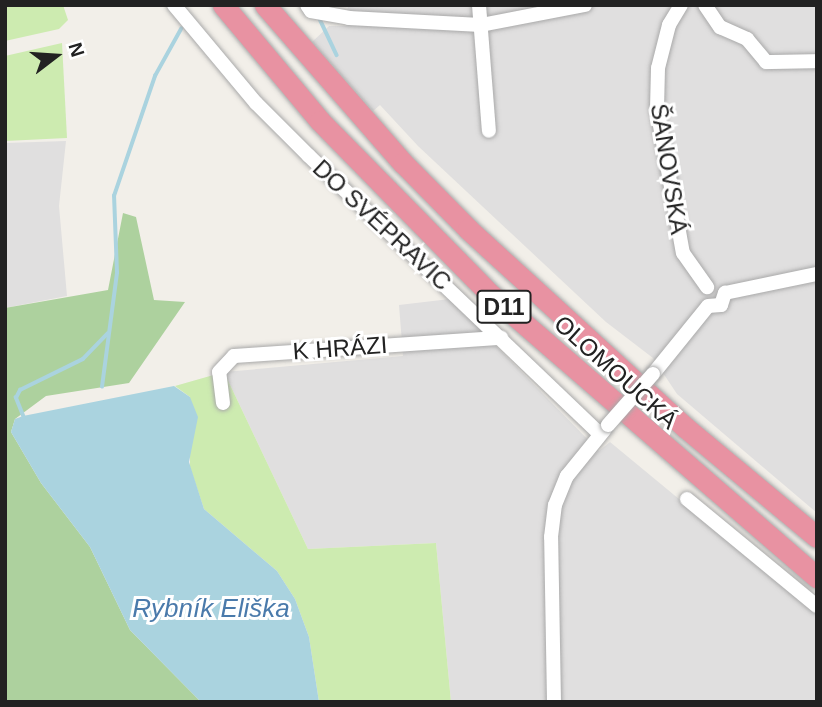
<!DOCTYPE html>
<meta charset="utf-8">
<style>
body{margin:0}
#map{position:relative;width:822px;height:707px;overflow:hidden;background:#f2efe9;font-family:Helvetica,sans-serif}
div>[style]{position:absolute}
.residential>*{inset:0;background:#e0dfdf}
.grass>*{inset:0;background:#cdebb0}
.forest>*{inset:0;background:#add19e}
.water>*{inset:0;background:#aad3df}
.stream>*{height:3.5px;margin:-1.75px;padding:0 1.75px;transform-origin:1.75px;border-radius:1.75px;background:#aad3df}
.roads{filter:drop-shadow(0 0 2px #a9a9a9) drop-shadow(0 0 2px #a9a9a9)}
.minor>*{height:14px;margin:-7px;padding:0 7px;transform-origin:7px;border-radius:7px;background:#fff}
.highway>*{height:21px;margin:-10.5px;padding:0 10.5px;transform-origin:10.5px;border-radius:10.5px;background:#e892a2}
.bridges{filter:drop-shadow(0 0 2px #a9a9a9) drop-shadow(0 0 2px #a9a9a9)}
.minor-bridge>*{height:14px;margin:-7px;padding:0 7px;transform-origin:7px;border-radius:7px;background:#fff}
span{translate:-50% -50%;white-space:nowrap;text-align:center;line-height:1.15;-webkit-text-stroke:6px #fff;paint-order:stroke}
.shield-label span{padding:2px 5px;background:#fff;border:2px solid;border-radius:5px;-webkit-text-stroke-width:0}
.shield-label{font-size:23px;color:#222;font-weight:700}
.street-label{font-size:24px;color:#222}
.water-label{font-size:26px;color:#4a7aab;font-style:italic}
.frame{position:absolute;inset:0;border:7px solid #222;pointer-events:none}
.north{position:absolute;left:21px;top:21px;width:70px;height:70px;-webkit-text-stroke:5px #fff;paint-order:stroke;rotate:73deg;font-size:19px;font-weight:700;line-height:28px;text-align:center;color:#222}
.north::after{content:'';display:block;margin:auto;width:24px;height:32px;background:#222;clip-path:polygon(50% 0,100% 100%,50% 72%,0 100%)}
</style>
<div id="map">
<div class="residential">
<i style="clip-path:polygon(348px 5px,817px 5px,817px 513px,677px 394px,653px 358px,606px 322px,418px 146px,380px 105px,373px 111px,312px 42px,329px 26px,346px 26px)"></i>
<i style="clip-path:polygon(66px 141px,59px 206px,67px 296px,5px 308px,5px 143px)"></i>
<i style="clip-path:polygon(450px 299px,599px 451px,610px 442px,817px 613px,817px 702px,451px 702px,436px 543px,308px 549px,224px 372px,403px 356px,399px 305px)"></i>
</div>
<div class="grass">
<i style="clip-path:polygon(5px 5px,63px 5px,68px 20px,59px 29px,5px 41px)"></i>
<i style="clip-path:polygon(62px 43px,67px 138px,5px 141px,5px 56px)"></i>
<i style="clip-path:polygon(224px 372px,308px 549px,436px 543px,451px 702px,319px 702px,309px 637px,295px 599px,277px 571px,204px 509px,190px 467px,190px 397px,175px 386px)"></i>
</div>
<div class="forest">
<i style="clip-path:polygon(123px 213px,136px 217px,154px 300px,185px 302px,129px 383px,46px 396px,15px 419px,11px 432px,41px 483px,90px 547px,130px 630px,201px 702px,5px 702px,5px 308px,108px 290px)"></i>
</div>
<div class="water">
<i style="clip-path:polygon(174px 386px,190px 397px,198px 417px,189px 462px,204px 509px,277px 571px,295px 599px,309px 637px,319px 702px,201px 702px,130px 630px,90px 547px,41px 483px,11px 432px,15px 419px,23px 416px)"></i>
</div>
<div class="stream">
<i style="left:319px;top:17px;width:42px;rotate:64.7deg"></i>
<i style="left:102px;top:387px;width:115px;rotate:-82.5deg"></i>
<i style="left:117px;top:273px;width:77px;rotate:-92.2deg"></i>
<i style="left:114px;top:196px;width:127px;rotate:-71.1deg"></i>
<i style="left:155px;top:76px;width:54px;rotate:-61deg"></i>
<i style="left:24px;top:418px;width:22px;rotate:-112deg"></i>
<i style="left:16px;top:398px;width:9px;rotate:-63deg"></i>
<i style="left:20px;top:390px;width:70px;rotate:-26.2deg"></i>
<i style="left:83px;top:359px;width:35px;rotate:-46deg"></i>
</div>
<div class="roads">
<div class="minor">
<i style="left:174px;top:5px;width:128px;rotate:50.1deg"></i>
<i style="left:256px;top:103px;width:75px;rotate:45deg"></i>
<i style="left:309px;top:156px;width:402px;rotate:43.7deg"></i>
<i style="left:307px;top:5px;width:7px;rotate:56deg"></i>
<i style="left:311px;top:11px;width:39px;rotate:10deg"></i>
<i style="left:349px;top:18px;width:132px;rotate:3deg"></i>
<i style="left:481px;top:25px;width:106px;rotate:-10.9deg"></i>
<i style="left:479px;top:5px;width:126px;rotate:85.5deg"></i>
<i style="left:681px;top:5px;width:23px;rotate:121deg"></i>
<i style="left:669px;top:25px;width:44px;rotate:104.3deg"></i>
<i style="left:658px;top:68px;width:41px;rotate:91.4deg"></i>
<i style="left:657px;top:109px;width:146px;rotate:79.8deg"></i>
<i style="left:683px;top:253px;width:42px;rotate:54.8deg"></i>
<i style="left:705px;top:5px;width:27px;rotate:56deg"></i>
<i style="left:720px;top:27px;width:30px;rotate:24deg"></i>
<i style="left:747px;top:39px;width:30px;rotate:50deg"></i>
<i style="left:766px;top:62px;width:51px;rotate:-1.1deg"></i>
<i style="left:725px;top:293px;width:94px;rotate:-11.7deg"></i>
<i style="left:708px;top:306px;width:13px;rotate:-4deg"></i>
<i style="left:721px;top:305px;width:13px;rotate:-72deg"></i>
<i style="left:653px;top:374px;width:87px;rotate:-51deg"></i>
<i style="left:223px;top:403px;width:31px;rotate:-97deg"></i>
<i style="left:219px;top:372px;width:22px;rotate:-47deg"></i>
<i style="left:234px;top:356px;width:268px;rotate:-3.9deg"></i>
<i style="left:687px;top:499px;width:168px;rotate:39.5deg"></i>
<i style="left:554px;top:702px;width:165px;rotate:-91deg"></i>
<i style="left:551px;top:537px;width:32px;rotate:-83deg"></i>
<i style="left:555px;top:505px;width:31px;rotate:-68deg"></i>
<i style="left:567px;top:476px;width:60px;rotate:-51deg"></i>
</div>
<div class="highway">
<i style="left:223px;top:5px;width:151px;rotate:50.1deg"></i>
<i style="left:320px;top:121px;width:244px;rotate:45.5deg"></i>
<i style="left:491px;top:295px;width:431px;rotate:40.9deg"></i>
<i style="left:265px;top:5px;width:210px;rotate:48.9deg"></i>
<i style="left:403px;top:163px;width:93px;rotate:45.4deg"></i>
<i style="left:468px;top:229px;width:295px;rotate:42.4deg"></i>
<i style="left:686px;top:428px;width:170px;rotate:39.8deg"></i>
</div>
</div>
<div class="bridges">
<div class="minor-bridge">
<i style="left:608px;top:425px;width:68px;rotate:-48.6deg"></i>
</div>
</div>
<div class="shield-label">
<span style="left:504px;top:307px">D11</span>
</div>
<div class="street-label">
<span style="left:669px;top:169px;rotate:81deg">ŠANOVSKÁ</span>
<span style="left:382px;top:225px;rotate:43deg">DO SVÉPRAVIC</span>
<span style="left:340px;top:348px;rotate:-4deg">K HRÁZI</span>
<span style="left:616px;top:372px;rotate:42deg">OLOMOUCKÁ</span>
</div>
<div class="water-label">
<span style="left:211px;top:609px">Rybník Eliška</span>
</div>
<div class="frame"></div>
<div class="north">N</div>
</div>
